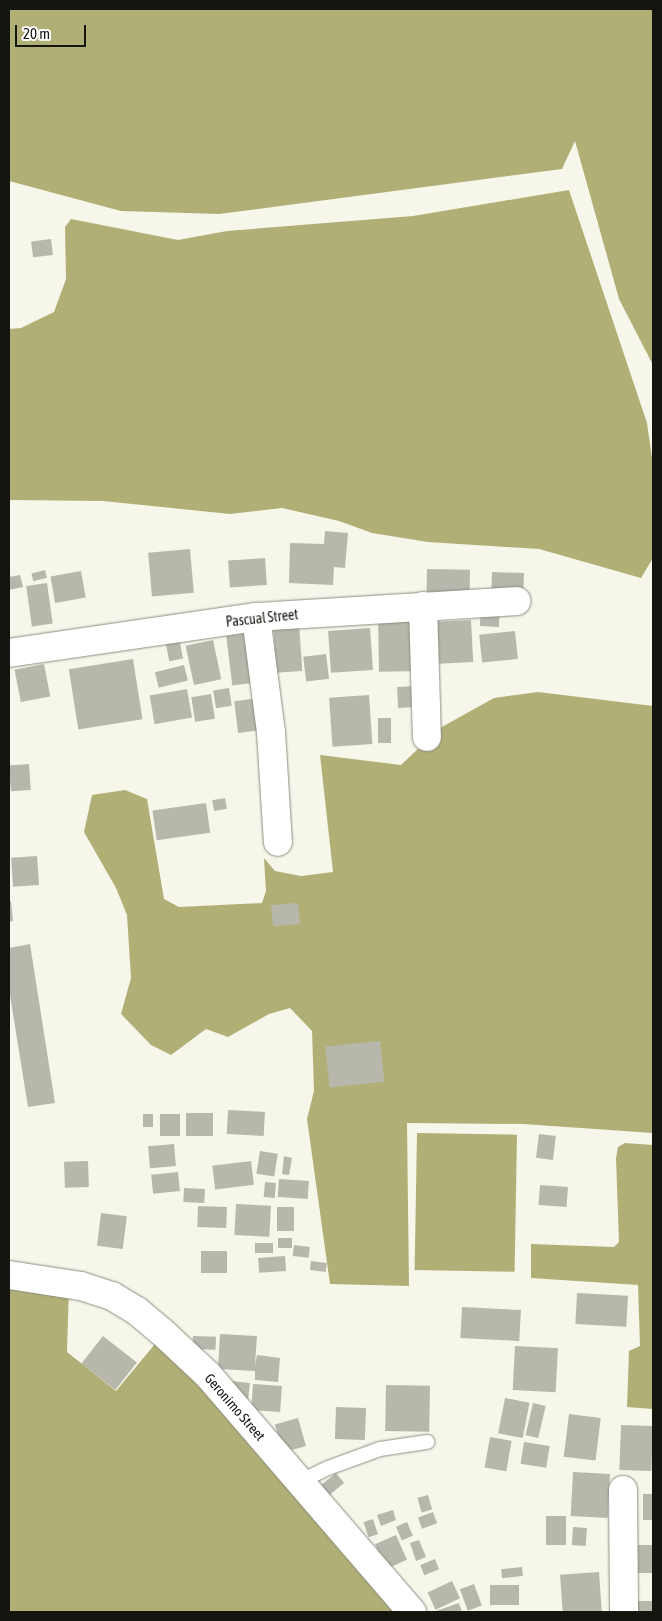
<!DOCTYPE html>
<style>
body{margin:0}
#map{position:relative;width:662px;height:1621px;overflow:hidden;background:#f6f6ea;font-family:"Asap Condensed",sans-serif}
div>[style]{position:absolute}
.water>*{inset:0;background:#b0b076;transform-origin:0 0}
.building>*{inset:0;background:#b7b7ac;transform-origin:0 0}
.roads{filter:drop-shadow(0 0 1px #8d8d82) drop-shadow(0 0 1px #8d8d82)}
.service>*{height:14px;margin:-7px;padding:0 7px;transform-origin:7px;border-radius:7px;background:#fff}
.minor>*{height:28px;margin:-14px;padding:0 14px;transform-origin:14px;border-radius:14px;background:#fff}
span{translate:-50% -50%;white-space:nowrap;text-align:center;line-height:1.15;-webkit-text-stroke:4px #fff;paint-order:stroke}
.street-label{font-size:14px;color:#151510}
.frame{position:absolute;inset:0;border:10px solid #151510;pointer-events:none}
.scale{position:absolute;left:15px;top:25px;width:71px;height:22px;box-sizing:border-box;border:2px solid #151510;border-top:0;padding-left:6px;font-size:15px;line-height:18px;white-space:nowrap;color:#151510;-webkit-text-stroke:4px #fff;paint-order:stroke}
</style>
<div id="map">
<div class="water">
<i style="clip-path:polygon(9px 9px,653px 9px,653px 365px,619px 299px,575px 141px,562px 169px,219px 214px,121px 211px,9px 181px)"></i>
<i style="clip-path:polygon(569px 190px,647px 423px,653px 465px,653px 558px,641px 578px,539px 549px,428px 542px,372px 533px,339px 521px,282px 508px,230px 514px,103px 501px,9px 500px,9px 329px,21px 328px,54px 312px,66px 279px,65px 227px,71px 219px,178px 240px,227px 231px,413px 216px)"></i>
<i style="clip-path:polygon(538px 692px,653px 706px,653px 1133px,523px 1124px,407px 1123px,409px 1286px,330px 1284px,307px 1119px,314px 1091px,312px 1031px,290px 1008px,269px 1014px,228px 1037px,206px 1029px,171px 1055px,151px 1045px,121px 1014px,131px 978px,127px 915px,116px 888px,84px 832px,92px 795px,125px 790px,147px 799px,164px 899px,179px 907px,262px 903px,266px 891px,264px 858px,275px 871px,301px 876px,333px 872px,320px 755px,401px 765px,440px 728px,494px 698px)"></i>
<i style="left:417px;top:1133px;width:100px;height:137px;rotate:1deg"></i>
<i style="clip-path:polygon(625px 1143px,653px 1145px,653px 1409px,627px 1407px,629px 1351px,640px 1346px,638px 1285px,531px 1278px,531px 1244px,614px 1247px,619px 1242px,616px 1158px,618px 1147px)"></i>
<i style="clip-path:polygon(9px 1280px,69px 1287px,67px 1352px,116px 1391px,160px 1338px,404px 1612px,9px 1612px)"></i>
</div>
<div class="building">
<i style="left:51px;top:239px;width:16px;height:20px;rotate:83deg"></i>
<i style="clip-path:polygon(325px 531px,348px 533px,345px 568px,334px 567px,333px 585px,289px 583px,290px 543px,324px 544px)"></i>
<i style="left:190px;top:549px;width:44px;height:42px;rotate:85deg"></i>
<i style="left:265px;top:558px;width:27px;height:37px;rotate:86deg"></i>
<i style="left:427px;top:569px;width:43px;height:25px;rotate:1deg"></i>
<i style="left:45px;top:570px;width:8px;height:14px;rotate:76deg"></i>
<i style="left:81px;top:571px;width:27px;height:31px;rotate:80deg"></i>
<i style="left:492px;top:572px;width:32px;height:20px;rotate:2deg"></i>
<i style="clip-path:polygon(20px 575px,23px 587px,9px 590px,9px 577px)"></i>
<i style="left:47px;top:583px;width:41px;height:21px;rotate:82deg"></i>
<i style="left:481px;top:605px;width:19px;height:21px;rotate:3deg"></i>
<i style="left:420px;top:614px;width:57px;height:42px;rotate:89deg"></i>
<i style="left:471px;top:620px;width:42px;height:34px;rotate:87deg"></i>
<i style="left:299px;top:623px;width:48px;height:26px;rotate:86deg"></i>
<i style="left:370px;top:628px;width:42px;height:42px;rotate:86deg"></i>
<i style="left:515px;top:631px;width:28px;height:36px;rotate:84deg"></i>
<i style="left:257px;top:632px;width:50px;height:31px;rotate:83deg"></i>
<i style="left:179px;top:638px;width:21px;height:14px;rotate:79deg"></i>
<i style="left:213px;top:640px;width:40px;height:28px;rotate:78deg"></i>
<i style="left:326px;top:654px;width:25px;height:23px;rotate:83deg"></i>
<i style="left:133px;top:659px;width:61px;height:65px;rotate:81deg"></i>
<i style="left:44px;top:664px;width:33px;height:30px;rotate:79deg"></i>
<i style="left:184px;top:665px;width:16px;height:30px;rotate:76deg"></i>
<i style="left:417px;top:686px;width:21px;height:20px;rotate:87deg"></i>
<i style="left:229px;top:688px;width:18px;height:16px;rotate:81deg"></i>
<i style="left:187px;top:689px;width:29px;height:38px;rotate:80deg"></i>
<i style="left:211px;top:694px;width:25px;height:20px;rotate:81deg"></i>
<i style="left:369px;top:695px;width:49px;height:40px;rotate:86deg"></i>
<i style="left:261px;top:698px;width:32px;height:27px;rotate:83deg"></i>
<i style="left:378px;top:718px;width:13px;height:25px"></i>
<i style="left:29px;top:764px;width:26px;height:20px;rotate:86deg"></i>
<i style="left:225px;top:798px;width:11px;height:13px;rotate:80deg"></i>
<i style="left:206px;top:803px;width:30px;height:54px;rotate:82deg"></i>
<i style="left:37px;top:856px;width:29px;height:26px;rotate:86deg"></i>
<i style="clip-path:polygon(9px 901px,11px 901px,13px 921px,9px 922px)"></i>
<i style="left:298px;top:903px;width:21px;height:27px;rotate:85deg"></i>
<i style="clip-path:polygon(30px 944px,55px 1103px,28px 1107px,9px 989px,9px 948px)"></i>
<i style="left:380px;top:1041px;width:41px;height:55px;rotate:84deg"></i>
<i style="left:228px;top:1110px;width:37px;height:24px;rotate:3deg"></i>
<i style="left:186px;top:1113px;width:27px;height:23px"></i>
<i style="left:143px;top:1114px;width:10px;height:13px"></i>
<i style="left:160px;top:1114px;width:20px;height:22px"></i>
<i style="left:539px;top:1134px;width:17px;height:24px;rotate:7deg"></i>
<i style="left:174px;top:1144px;width:22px;height:26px;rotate:85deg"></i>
<i style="left:260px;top:1151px;width:18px;height:23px;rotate:9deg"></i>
<i style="clip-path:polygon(284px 1156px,292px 1158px,289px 1175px,282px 1174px)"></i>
<i style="left:88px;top:1161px;width:26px;height:24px;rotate:88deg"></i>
<i style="left:251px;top:1161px;width:24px;height:39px;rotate:83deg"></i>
<i style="left:178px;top:1172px;width:19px;height:27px;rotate:84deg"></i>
<i style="left:279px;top:1179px;width:30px;height:18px;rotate:4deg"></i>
<i style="left:265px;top:1182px;width:11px;height:15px;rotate:5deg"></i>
<i style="left:540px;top:1185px;width:28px;height:20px;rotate:4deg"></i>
<i style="left:184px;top:1188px;width:21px;height:14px;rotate:3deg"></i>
<i style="left:236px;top:1204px;width:35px;height:31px;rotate:3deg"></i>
<i style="left:198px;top:1206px;width:29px;height:21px;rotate:2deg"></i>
<i style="left:277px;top:1207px;width:17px;height:24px"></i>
<i style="left:101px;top:1213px;width:26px;height:33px;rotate:7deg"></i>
<i style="left:292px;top:1238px;width:10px;height:14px;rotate:90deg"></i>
<i style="left:255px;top:1243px;width:18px;height:10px"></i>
<i style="left:294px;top:1245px;width:16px;height:11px;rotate:7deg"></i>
<i style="left:227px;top:1251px;width:22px;height:26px;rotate:90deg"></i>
<i style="left:285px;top:1256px;width:15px;height:27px;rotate:86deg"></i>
<i style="left:311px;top:1261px;width:16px;height:9px;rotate:7deg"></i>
<i style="left:577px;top:1293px;width:51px;height:31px;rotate:3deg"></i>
<i style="left:462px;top:1307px;width:59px;height:31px;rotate:3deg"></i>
<i style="clip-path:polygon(220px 1334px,257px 1336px,255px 1365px,257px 1355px,280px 1358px,278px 1382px,255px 1380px,255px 1371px,218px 1369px)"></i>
<i style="left:103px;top:1336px;width:43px;height:35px;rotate:38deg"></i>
<i style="left:193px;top:1336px;width:23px;height:13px;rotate:2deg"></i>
<i style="left:515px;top:1346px;width:43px;height:44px;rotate:3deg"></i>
<i style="left:231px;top:1381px;width:19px;height:17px;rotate:6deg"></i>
<i style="left:253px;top:1384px;width:29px;height:26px;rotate:4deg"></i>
<i style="left:386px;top:1385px;width:44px;height:46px;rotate:1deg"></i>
<i style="left:505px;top:1398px;width:25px;height:36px;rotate:11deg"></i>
<i style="left:533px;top:1403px;width:13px;height:33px;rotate:13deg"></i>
<i style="left:336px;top:1407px;width:30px;height:32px;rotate:2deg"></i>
<i style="left:569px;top:1414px;width:32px;height:43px;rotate:7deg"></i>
<i style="left:298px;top:1418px;width:29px;height:24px;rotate:74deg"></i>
<i style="left:621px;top:1425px;width:32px;height:45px;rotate:2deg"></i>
<i style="left:490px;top:1437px;width:22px;height:31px;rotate:10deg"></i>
<i style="left:524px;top:1442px;width:26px;height:22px;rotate:9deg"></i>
<i style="left:573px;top:1472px;width:37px;height:44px;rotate:3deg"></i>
<i style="left:336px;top:1473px;width:13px;height:21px;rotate:51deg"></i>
<i style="left:643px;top:1494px;width:10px;height:26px"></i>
<i style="left:428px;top:1495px;width:15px;height:11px;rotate:74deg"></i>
<i style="clip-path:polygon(393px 1510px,396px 1520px,381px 1526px,377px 1515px)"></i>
<i style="left:433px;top:1512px;width:12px;height:16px;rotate:70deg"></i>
<i style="left:546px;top:1516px;width:20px;height:29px"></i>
<i style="left:373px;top:1519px;width:16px;height:10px;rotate:72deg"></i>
<i style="left:407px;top:1522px;width:15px;height:12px;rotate:67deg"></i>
<i style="left:573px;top:1527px;width:14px;height:18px;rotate:4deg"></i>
<i style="left:396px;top:1535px;width:27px;height:23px;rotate:66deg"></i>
<i style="clip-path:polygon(419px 1540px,426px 1557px,416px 1561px,410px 1543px)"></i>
<i style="left:632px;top:1545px;width:21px;height:28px"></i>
<i style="left:435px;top:1559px;width:11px;height:16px;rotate:68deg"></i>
<i style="left:522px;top:1567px;width:9px;height:21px;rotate:84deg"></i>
<i style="left:599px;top:1572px;width:40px;height:39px;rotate:86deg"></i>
<i style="left:452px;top:1581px;width:19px;height:27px;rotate:65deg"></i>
<i style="left:474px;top:1584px;width:23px;height:15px;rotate:70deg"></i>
<i style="left:519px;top:1585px;width:20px;height:29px;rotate:90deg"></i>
<i style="left:633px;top:1601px;width:20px;height:11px"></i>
<i style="clip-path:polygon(459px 1603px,462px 1612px,433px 1612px)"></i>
</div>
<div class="roads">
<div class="service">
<i style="left:299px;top:1482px;width:32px;rotate:-26deg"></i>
<i style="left:328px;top:1468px;width:55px;rotate:-20.1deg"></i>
<i style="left:380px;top:1449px;width:48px;rotate:-8.5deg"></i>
</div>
<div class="minor">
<i style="left:423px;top:606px;width:131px;rotate:88.3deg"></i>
<i style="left:256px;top:617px;width:116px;rotate:82.6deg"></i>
<i style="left:271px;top:732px;width:110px;rotate:86.4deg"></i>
<i style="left:9px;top:653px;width:250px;rotate:-8.3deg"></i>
<i style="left:256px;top:617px;width:261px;rotate:-3.5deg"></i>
<i style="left:9px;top:1275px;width:73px;rotate:8.7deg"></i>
<i style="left:81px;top:1286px;width:33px;rotate:18deg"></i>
<i style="left:112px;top:1296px;width:29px;rotate:31deg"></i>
<i style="left:137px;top:1311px;width:31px;rotate:40deg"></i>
<i style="left:161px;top:1331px;width:64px;rotate:43.1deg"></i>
<i style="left:208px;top:1375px;width:313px;rotate:49.3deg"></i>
<i style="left:623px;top:1490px;width:122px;rotate:89.5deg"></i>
</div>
</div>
<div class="street-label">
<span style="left:262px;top:618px;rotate:-6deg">Pascual Street</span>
<span style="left:235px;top:1407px;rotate:49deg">Geronimo Street</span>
</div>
<div class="frame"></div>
<div class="scale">20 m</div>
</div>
